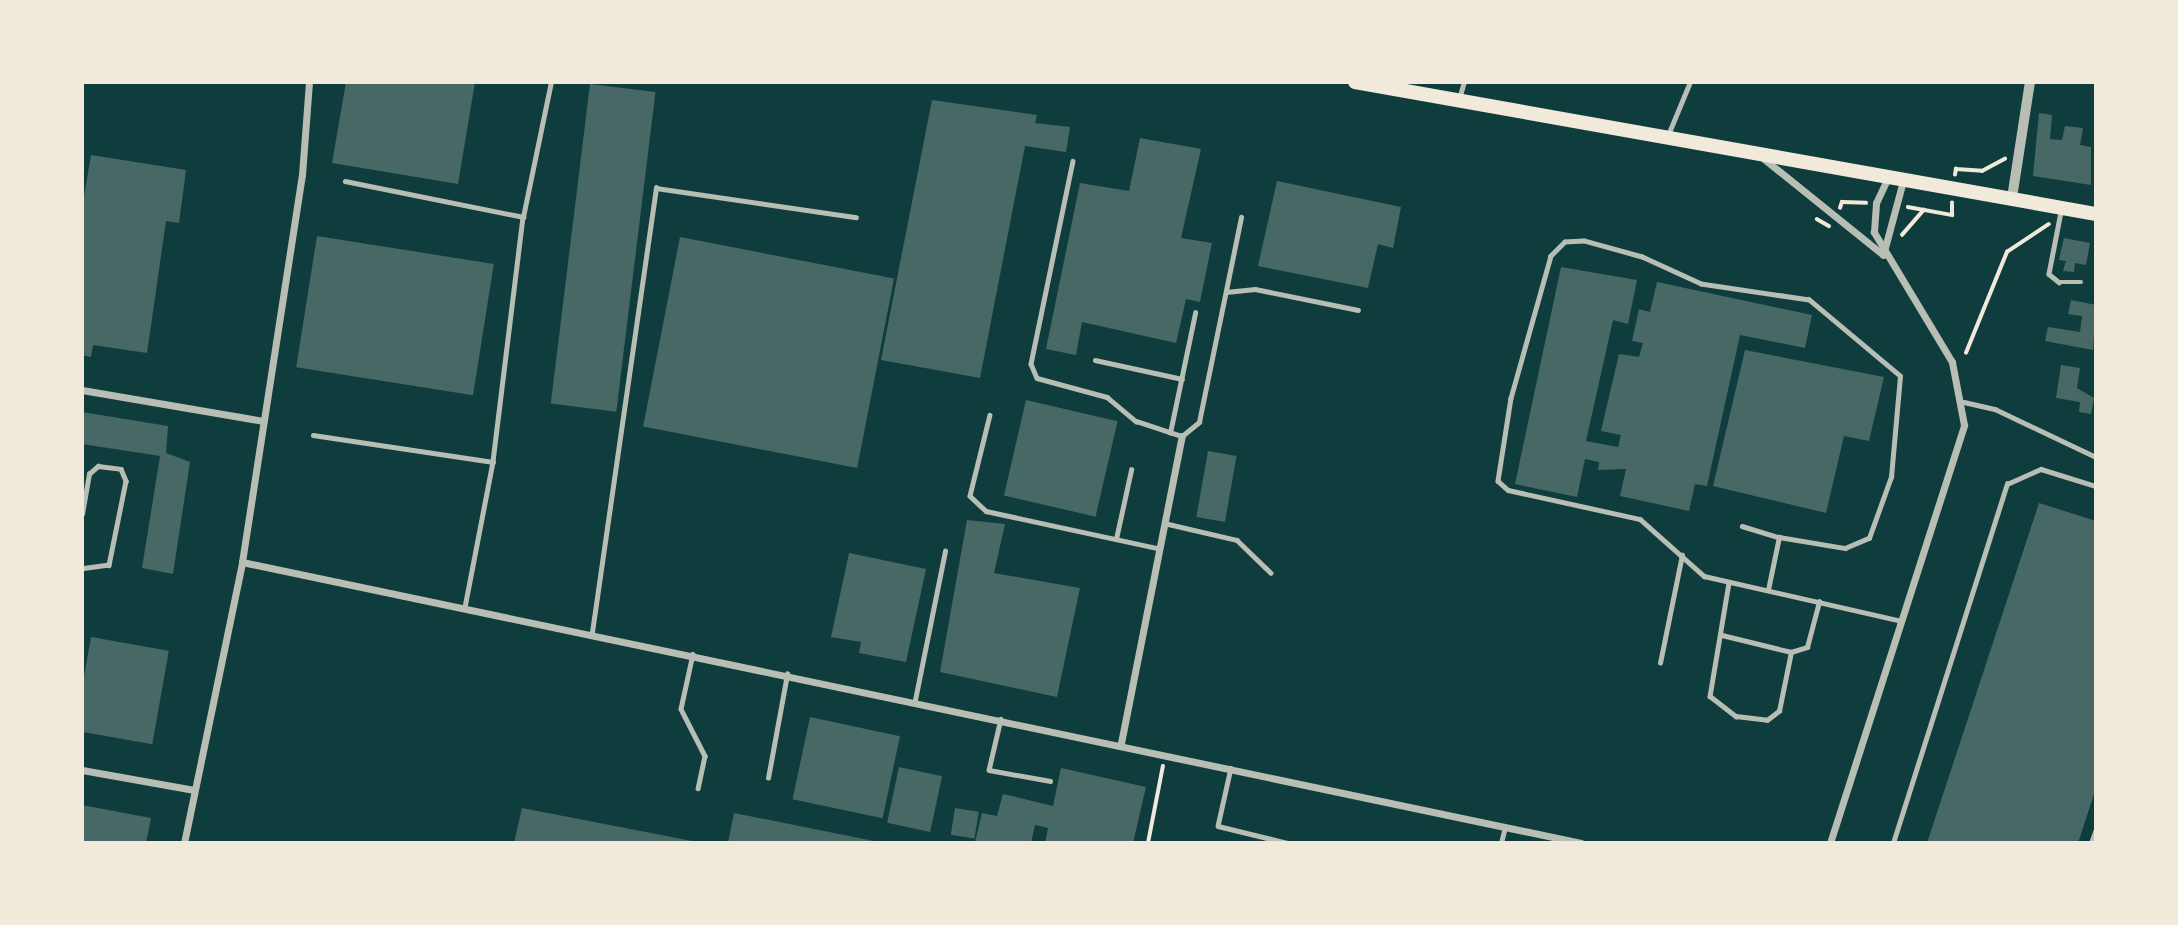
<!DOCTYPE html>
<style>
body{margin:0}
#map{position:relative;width:2178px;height:925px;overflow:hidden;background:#0f3d3e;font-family:"Fira Sans",sans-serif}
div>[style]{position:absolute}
.building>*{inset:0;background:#486865;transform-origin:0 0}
.path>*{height:3.5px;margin:-1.75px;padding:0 1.75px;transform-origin:1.75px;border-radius:1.75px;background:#f1e9da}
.service>*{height:4.5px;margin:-2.25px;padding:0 2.25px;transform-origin:2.25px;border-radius:2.25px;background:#b8beb3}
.minor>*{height:7px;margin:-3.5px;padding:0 3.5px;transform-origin:3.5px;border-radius:3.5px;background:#b8beb3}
.tertiary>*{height:10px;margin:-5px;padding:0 5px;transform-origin:5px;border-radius:5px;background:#b8beb3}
.primary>*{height:14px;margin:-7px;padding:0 7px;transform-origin:7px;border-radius:7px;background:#f1e9da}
span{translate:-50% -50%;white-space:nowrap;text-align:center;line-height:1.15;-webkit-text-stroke:5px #f1e9da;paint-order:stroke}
.frame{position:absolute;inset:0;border:84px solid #f1e9da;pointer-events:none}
</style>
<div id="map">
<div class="building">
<i style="clip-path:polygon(346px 82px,475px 82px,458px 184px,332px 163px)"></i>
<i style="left:590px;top:84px;width:66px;height:322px;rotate:7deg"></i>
<i style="clip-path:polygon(932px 100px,1037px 115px,1035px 123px,1070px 127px,1066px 152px,1025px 146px,980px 378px,881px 360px)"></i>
<i style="clip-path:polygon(2039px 113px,2052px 115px,2050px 139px,2062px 140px,2065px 126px,2083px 128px,2080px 145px,2091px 147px,2091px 185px,2033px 176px)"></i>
<i style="clip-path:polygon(1140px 138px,1201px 149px,1181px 238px,1212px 243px,1200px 302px,1186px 299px,1176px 343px,1082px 322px,1076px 355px,1046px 349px,1080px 183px,1129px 191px)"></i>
<i style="clip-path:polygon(91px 155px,186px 170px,179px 223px,166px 221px,147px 353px,93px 345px,91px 357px,82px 355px,82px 208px)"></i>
<i style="clip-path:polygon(1277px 181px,1401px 207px,1393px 248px,1378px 244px,1368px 288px,1258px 266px)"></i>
<i style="left:317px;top:236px;width:179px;height:133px;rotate:9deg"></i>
<i style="left:680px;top:237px;width:218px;height:193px;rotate:11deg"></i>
<i style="clip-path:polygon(2064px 238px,2090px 243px,2086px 265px,2075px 263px,2074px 272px,2063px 271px,2066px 261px,2059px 260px)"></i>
<i style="clip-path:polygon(1561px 267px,1637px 280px,1628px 324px,1613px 320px,1586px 441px,1618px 447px,1621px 435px,1601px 431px,1619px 354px,1639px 357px,1643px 343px,1632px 341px,1639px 309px,1650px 312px,1657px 282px,1812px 315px,1805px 348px,1740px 335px,1707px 486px,1695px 484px,1689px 511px,1620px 496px,1626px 469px,1598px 470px,1599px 462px,1585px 459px,1577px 497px,1515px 484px)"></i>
<i style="clip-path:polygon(2071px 300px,2096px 305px,2093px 350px,2045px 341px,2048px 327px,2080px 332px,2082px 316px,2068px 314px)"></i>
<i style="clip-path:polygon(1745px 350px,1884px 377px,1869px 441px,1844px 436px,1826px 513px,1713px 486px)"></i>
<i style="clip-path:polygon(2061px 365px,2080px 368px,2077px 388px,2094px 398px,2091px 414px,2079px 412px,2080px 402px,2056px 398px)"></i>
<i style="left:1026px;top:400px;width:94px;height:98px;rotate:13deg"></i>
<i style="clip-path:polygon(82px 412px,168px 426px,166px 453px,190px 462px,173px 574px,142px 568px,160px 456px,82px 444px)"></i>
<i style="left:1208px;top:451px;width:29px;height:67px;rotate:10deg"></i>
<i style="clip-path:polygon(2039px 503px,2096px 521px,2096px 788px,2078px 843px,1927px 843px)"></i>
<i style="clip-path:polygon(967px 520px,1005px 524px,994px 573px,1080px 588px,1057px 697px,940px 672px)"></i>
<i style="clip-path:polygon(849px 553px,926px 569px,906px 662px,859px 653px,861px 642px,831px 637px)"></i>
<i style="left:91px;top:637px;width:79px;height:95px;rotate:10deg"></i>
<i style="left:810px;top:717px;width:92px;height:84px;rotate:12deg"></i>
<i style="left:899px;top:767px;width:44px;height:57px;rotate:12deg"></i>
<i style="clip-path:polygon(1061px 768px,1146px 787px,1133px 843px,1045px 843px,1048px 828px,1035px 825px,1031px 843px,975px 842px,982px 813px,997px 816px,1003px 794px,1053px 806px)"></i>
<i style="clip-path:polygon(82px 805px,151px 818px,146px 843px,82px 843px)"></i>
<i style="clip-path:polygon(522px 808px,692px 841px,692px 843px,514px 843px)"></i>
<i style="left:955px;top:808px;width:24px;height:27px;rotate:9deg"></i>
<i style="clip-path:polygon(734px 813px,879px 842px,879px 843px,728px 843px)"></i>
</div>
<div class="path">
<i style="left:1955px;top:175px;width:6px;rotate:-81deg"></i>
<i style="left:1956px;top:169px;width:26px;rotate:4deg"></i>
<i style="left:1982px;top:171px;width:26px;rotate:-28deg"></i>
<i style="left:1908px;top:207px;width:45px;rotate:10.3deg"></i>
<i style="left:1952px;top:215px;width:12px;rotate:-90deg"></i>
<i style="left:1840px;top:208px;width:6px;rotate:-72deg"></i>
<i style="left:1842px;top:202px;width:24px;rotate:2deg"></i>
<i style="left:1817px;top:219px;width:14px;rotate:30deg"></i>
<i style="left:1902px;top:235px;width:33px;rotate:-49deg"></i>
<i style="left:1966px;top:353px;width:109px;rotate:-67.9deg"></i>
<i style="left:2007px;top:252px;width:50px;rotate:-33.7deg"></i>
<i style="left:1148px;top:843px;width:78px;rotate:-79deg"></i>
</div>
<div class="service">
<i style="left:1459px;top:99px;width:18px;rotate:-74deg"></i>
<i style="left:1668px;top:135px;width:57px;rotate:-67.5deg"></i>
<i style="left:1073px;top:161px;width:207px;rotate:101.7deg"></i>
<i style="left:1031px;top:364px;width:15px;rotate:67deg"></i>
<i style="left:1037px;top:378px;width:73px;rotate:15.2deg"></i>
<i style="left:1107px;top:397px;width:38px;rotate:40deg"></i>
<i style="left:1136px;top:421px;width:48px;rotate:18.1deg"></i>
<i style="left:1182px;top:436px;width:22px;rotate:-39deg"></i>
<i style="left:1199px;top:422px;width:209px;rotate:-78.4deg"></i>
<i style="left:345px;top:181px;width:182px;rotate:11.4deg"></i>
<i style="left:523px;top:217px;width:247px;rotate:97deg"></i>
<i style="left:493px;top:462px;width:148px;rotate:100.9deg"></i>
<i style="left:2061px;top:212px;width:63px;rotate:101deg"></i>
<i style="left:2049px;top:274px;width:13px;rotate:39deg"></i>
<i style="left:2059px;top:282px;width:22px"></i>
<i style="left:523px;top:217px;width:138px;rotate:-78.3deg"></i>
<i style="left:1226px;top:292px;width:29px;rotate:-6deg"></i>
<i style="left:1255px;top:289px;width:105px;rotate:11.5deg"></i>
<i style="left:1095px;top:360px;width:89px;rotate:12.3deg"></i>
<i style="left:1964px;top:402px;width:32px;rotate:13deg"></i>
<i style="left:1995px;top:409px;width:112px;rotate:25.4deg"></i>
<i style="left:990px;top:415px;width:83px;rotate:103.9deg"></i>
<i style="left:970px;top:496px;width:22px;rotate:43deg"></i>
<i style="left:986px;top:511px;width:175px;rotate:12.2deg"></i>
<i style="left:1170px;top:433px;width:123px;rotate:-78.2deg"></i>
<i style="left:313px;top:435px;width:182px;rotate:8.5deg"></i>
<i style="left:82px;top:514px;width:41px;rotate:-80.1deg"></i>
<i style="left:89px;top:474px;width:12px;rotate:-42deg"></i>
<i style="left:98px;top:466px;width:23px;rotate:7deg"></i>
<i style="left:121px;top:469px;width:13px;rotate:67deg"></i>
<i style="left:126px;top:481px;width:86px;rotate:101.4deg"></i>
<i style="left:109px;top:565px;width:27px;rotate:172deg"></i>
<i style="left:1164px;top:523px;width:75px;rotate:13.1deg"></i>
<i style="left:1237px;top:540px;width:47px;rotate:44.1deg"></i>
<i style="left:1742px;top:526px;width:39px;rotate:17deg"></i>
<i style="left:1116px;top:539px;width:71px;rotate:-77.7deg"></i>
<i style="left:1729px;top:583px;width:115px;rotate:99.5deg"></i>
<i style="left:1710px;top:696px;width:33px;rotate:38deg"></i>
<i style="left:1736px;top:716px;width:31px;rotate:7deg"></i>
<i style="left:1767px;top:720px;width:15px;rotate:-37deg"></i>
<i style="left:1779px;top:711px;width:60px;rotate:-78.5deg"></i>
<i style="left:1791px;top:652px;width:17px;rotate:-17deg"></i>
<i style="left:1807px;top:647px;width:47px;rotate:-75.1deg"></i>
<i style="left:1768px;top:590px;width:54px;rotate:-78.3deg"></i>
<i style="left:1779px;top:537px;width:67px;rotate:9.5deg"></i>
<i style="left:1845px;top:548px;width:26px;rotate:-23deg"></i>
<i style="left:1869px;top:538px;width:65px;rotate:-70.2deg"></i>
<i style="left:1891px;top:477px;width:101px;rotate:-84.9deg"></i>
<i style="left:1900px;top:376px;width:119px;rotate:-140.1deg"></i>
<i style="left:1809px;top:300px;width:109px;rotate:-171.6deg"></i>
<i style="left:1701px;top:284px;width:65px;rotate:-155.4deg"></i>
<i style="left:1642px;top:257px;width:60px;rotate:-164.6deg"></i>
<i style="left:1584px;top:241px;width:19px;rotate:177deg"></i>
<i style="left:1565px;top:242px;width:20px;rotate:135deg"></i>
<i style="left:1551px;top:256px;width:148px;rotate:105.7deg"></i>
<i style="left:1511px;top:398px;width:84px;rotate:98.9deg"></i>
<i style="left:1498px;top:481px;width:13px;rotate:42deg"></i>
<i style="left:1508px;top:490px;width:135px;rotate:12.4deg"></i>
<i style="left:1640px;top:519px;width:86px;rotate:41.7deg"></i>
<i style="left:1704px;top:576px;width:203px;rotate:12.8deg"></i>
<i style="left:592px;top:632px;width:449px;rotate:-81.8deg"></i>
<i style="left:656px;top:188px;width:202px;rotate:8.3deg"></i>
<i style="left:1722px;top:635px;width:71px;rotate:13.8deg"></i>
<i style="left:693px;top:654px;width:56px;rotate:102.3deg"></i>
<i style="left:681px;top:709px;width:53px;rotate:62.9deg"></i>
<i style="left:705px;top:756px;width:33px;rotate:102deg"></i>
<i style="left:1660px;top:663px;width:110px;rotate:-78.5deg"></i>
<i style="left:915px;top:700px;width:152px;rotate:-78.6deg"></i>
<i style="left:1001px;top:719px;width:52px;rotate:103.2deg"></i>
<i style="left:989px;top:770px;width:62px;rotate:10.2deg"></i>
<i style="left:1231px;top:768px;width:59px;rotate:102.6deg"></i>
<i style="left:1218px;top:826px;width:72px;rotate:13.7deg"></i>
<i style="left:768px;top:778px;width:106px;rotate:-79.6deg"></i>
<i style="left:1501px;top:843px;width:16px;rotate:-76deg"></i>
<i style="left:1893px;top:843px;width:377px;rotate:-72.4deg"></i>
<i style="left:2007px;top:484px;width:37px;rotate:-24deg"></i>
<i style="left:2041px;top:469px;width:58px;rotate:17.2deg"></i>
<i style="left:2091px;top:843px;width:15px;rotate:-70deg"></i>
</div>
<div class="minor">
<i style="left:1764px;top:159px;width:151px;rotate:38.8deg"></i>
<i style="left:1883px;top:255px;width:77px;rotate:-74.9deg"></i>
<i style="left:82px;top:390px;width:184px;rotate:9.7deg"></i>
<i style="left:242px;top:562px;width:1368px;rotate:11.85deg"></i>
<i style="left:1121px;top:743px;width:313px;rotate:-78.8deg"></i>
<i style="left:82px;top:770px;width:114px;rotate:10.1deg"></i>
<i style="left:184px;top:843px;width:287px;rotate:-78.3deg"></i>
<i style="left:242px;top:562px;width:392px;rotate:-81.2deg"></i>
<i style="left:302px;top:175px;width:93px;rotate:-85.7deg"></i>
<i style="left:1830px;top:843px;width:439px;rotate:-72.2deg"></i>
<i style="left:1964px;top:425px;width:64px;rotate:-100.8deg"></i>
<i style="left:1952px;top:362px;width:152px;rotate:-121deg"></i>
<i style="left:1874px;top:232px;width:29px;rotate:-86deg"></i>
<i style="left:1876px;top:203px;width:26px;rotate:-65deg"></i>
</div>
<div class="tertiary">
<i style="left:2012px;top:198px;width:117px;rotate:-81.2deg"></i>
</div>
<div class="primary">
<i style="left:1355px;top:82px;width:753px;rotate:10.1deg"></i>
</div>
<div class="frame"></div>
</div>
